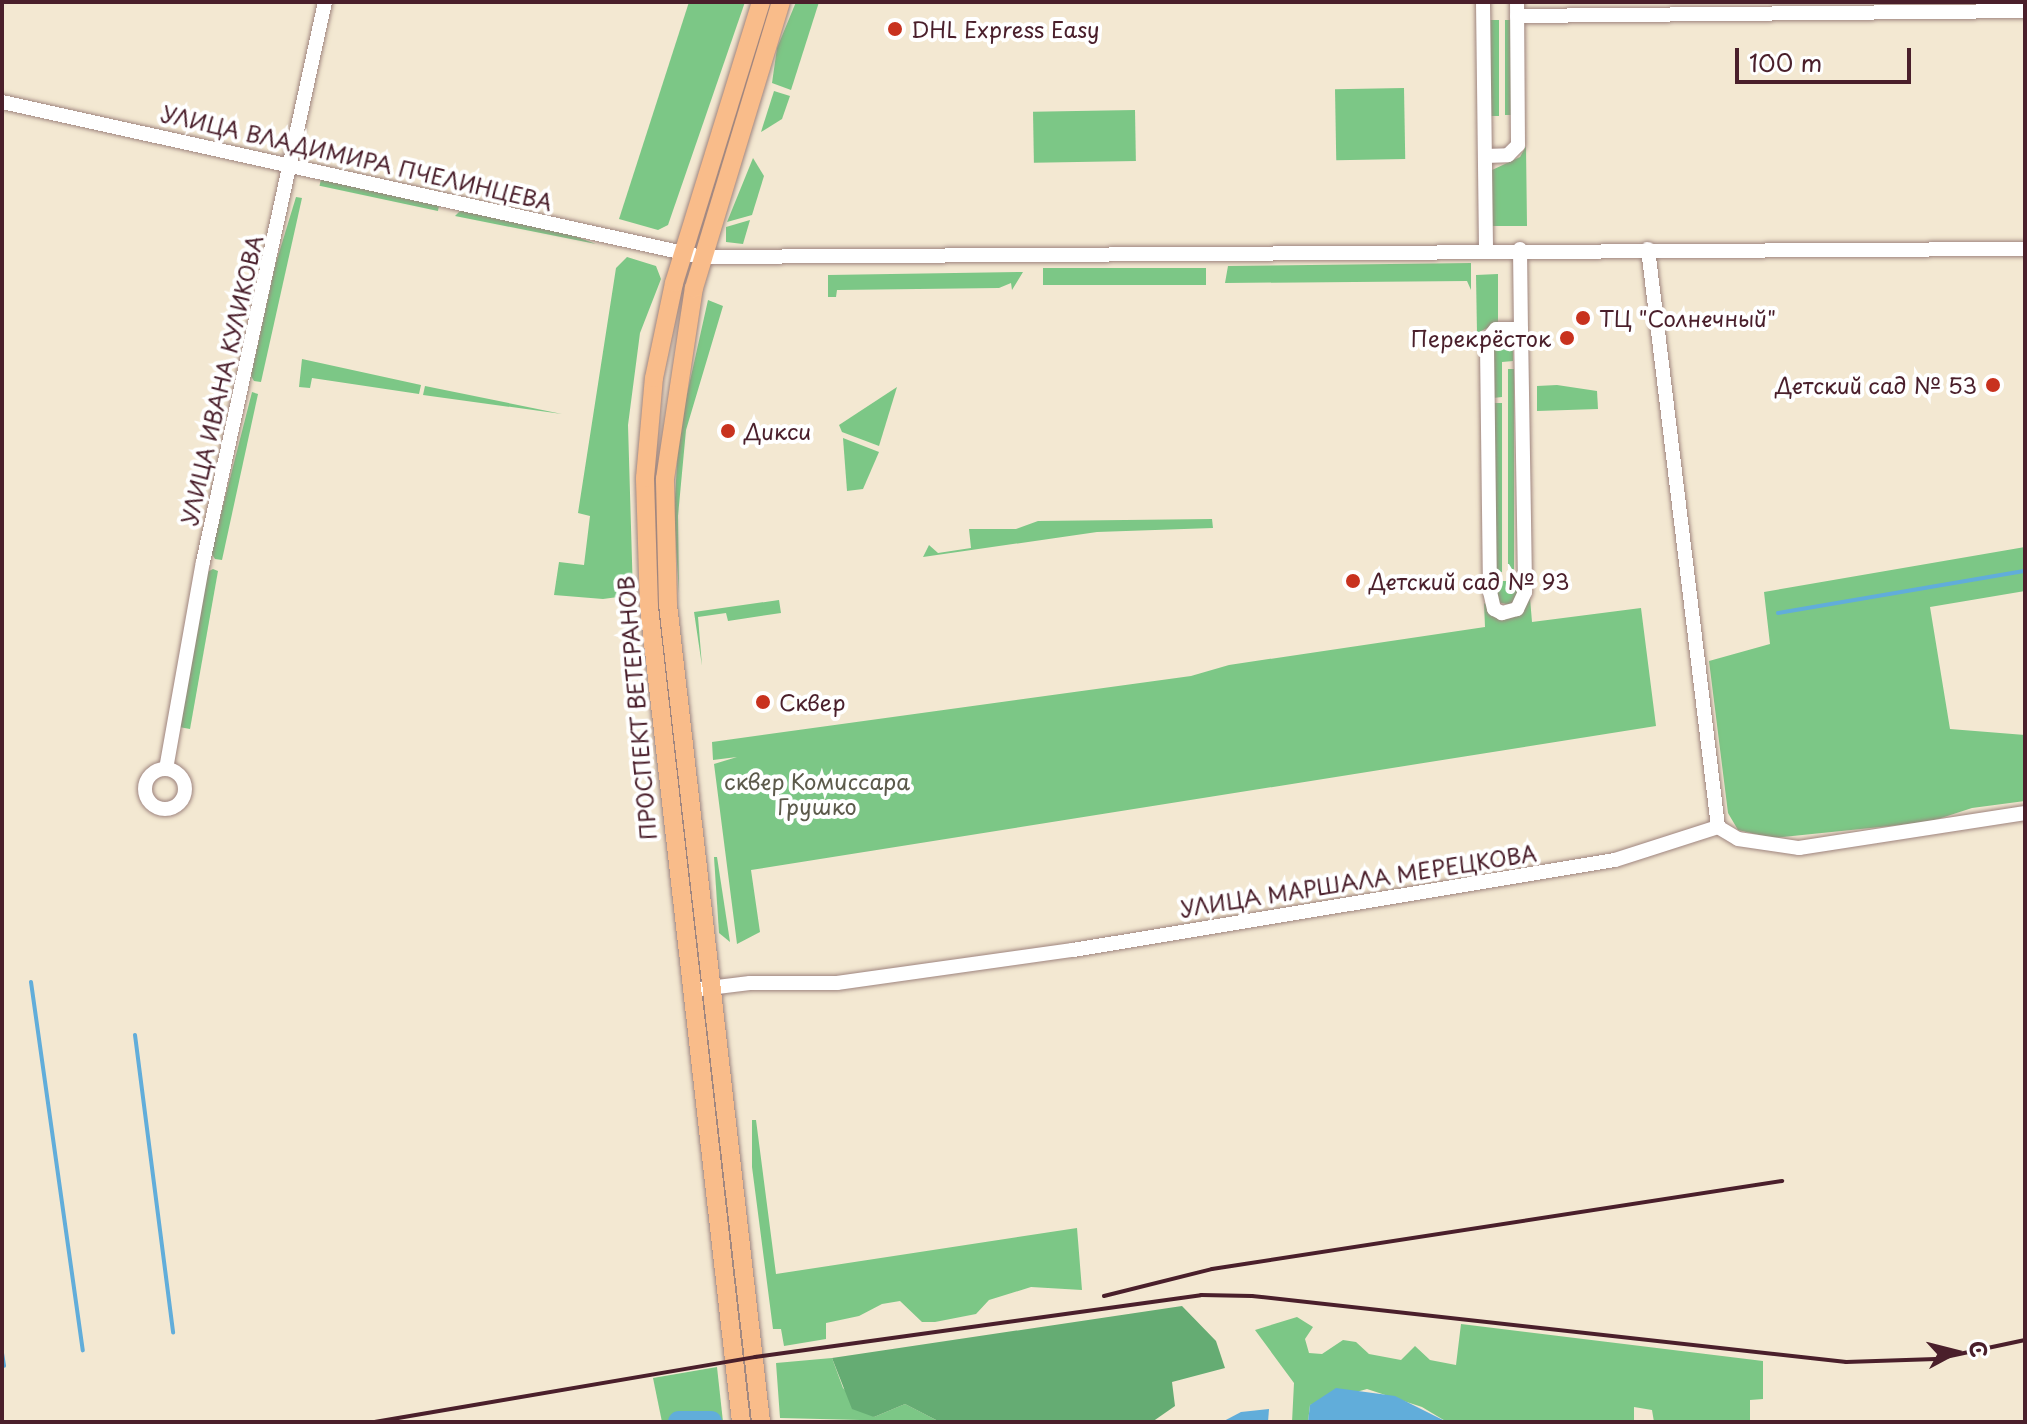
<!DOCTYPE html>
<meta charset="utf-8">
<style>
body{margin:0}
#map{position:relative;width:2027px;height:1424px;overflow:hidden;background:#f3e8d2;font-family:"Playpen Sans",sans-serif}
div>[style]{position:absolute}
.green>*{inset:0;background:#7cc786;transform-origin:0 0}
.forest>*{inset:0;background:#65ac73}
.water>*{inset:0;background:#61adda}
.stream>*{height:4px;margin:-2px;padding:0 2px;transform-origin:2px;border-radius:2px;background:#61adda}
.river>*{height:22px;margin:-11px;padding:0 11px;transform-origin:11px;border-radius:11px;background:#61adda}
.roads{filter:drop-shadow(0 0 2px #9e847e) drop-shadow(0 0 2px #9e847e)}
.minor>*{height:14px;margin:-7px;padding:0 7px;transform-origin:7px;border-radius:7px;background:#fff}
.minor>.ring{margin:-7px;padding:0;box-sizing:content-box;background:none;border:14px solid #fff;border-radius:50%}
.major>*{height:18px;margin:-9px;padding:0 9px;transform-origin:9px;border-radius:9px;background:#f9bc8a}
.rail>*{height:4px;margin:-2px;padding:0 2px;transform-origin:2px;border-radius:2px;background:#4a1f2b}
.dots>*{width:22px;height:22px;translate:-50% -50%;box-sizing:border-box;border:4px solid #fff;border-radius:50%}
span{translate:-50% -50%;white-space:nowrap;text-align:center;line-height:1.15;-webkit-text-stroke:8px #fff;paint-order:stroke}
.poi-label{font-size:22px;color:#4a1f2b}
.left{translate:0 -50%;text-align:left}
.right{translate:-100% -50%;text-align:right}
.street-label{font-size:22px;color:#4a1f2b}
.park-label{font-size:22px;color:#5c5a4b}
.frame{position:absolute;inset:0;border:4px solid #4a1f2b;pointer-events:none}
.north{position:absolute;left:1915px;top:1312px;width:80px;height:80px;-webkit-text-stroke:6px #fff;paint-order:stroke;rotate:83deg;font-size:22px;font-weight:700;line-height:32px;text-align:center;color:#4a1f2b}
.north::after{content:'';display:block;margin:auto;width:28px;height:36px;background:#4a1f2b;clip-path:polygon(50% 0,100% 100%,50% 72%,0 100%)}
.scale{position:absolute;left:1735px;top:48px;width:176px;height:36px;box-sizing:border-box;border:4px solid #4a1f2b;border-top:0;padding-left:10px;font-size:24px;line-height:28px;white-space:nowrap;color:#4a1f2b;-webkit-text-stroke:6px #fff;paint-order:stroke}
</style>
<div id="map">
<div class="green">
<i style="clip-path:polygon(689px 2px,745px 2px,668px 225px,658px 230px,619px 219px)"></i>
<i style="clip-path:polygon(796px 2px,819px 2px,791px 90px,772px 83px,777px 48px)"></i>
<i style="left:1490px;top:20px;width:9px;height:96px"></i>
<i style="left:1505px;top:20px;width:6px;height:95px"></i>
<i style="left:1404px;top:88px;width:71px;height:69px;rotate:89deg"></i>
<i style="clip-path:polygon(774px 91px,790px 96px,782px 119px,761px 132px)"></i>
<i style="left:1135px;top:110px;width:51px;height:102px;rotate:89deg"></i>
<i style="clip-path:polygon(1526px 146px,1527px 226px,1492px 226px,1492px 170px,1520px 157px)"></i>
<i style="clip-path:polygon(753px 158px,764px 176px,752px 215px,727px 222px)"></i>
<i style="left:321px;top:179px;width:121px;height:7px;rotate:12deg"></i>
<i style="clip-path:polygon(296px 197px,302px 198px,261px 382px,254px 381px,251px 376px,275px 266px)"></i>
<i style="clip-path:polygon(462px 209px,564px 232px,596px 244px,455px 216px)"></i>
<i style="clip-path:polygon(750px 220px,743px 244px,726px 242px,726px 227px)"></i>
<i style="clip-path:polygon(627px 257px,656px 266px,661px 279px,640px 333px,628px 425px,633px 595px,603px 599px,554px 595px,559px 562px,584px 565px,590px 516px,578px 513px,616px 268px)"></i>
<i style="clip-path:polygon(1471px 263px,1471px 290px,1467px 281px,1225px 283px,1228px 266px)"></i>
<i style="left:1206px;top:268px;width:17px;height:163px;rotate:90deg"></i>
<i style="clip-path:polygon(1023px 272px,1012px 290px,1011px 283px,999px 288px,837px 290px,836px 297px,828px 297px,828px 275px)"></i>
<i style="clip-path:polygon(1498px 274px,1498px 323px,1477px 333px,1476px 275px)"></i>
<i style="clip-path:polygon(708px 300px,723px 306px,686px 430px,678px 516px,679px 594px,674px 515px,679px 430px)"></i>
<i style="clip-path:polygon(1505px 335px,1513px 342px,1513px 361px,1502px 362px,1502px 397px,1493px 398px,1492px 340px)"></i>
<i style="clip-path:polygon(302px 359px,421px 385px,419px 394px,312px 378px,310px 388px,299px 387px)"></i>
<i style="left:1508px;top:369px;width:6px;height:203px"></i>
<i style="clip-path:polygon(1557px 385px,1597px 391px,1598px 409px,1537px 411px,1537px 386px)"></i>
<i style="clip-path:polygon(425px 386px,562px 414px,423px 395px)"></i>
<i style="clip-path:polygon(897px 387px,879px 446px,842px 432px,839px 425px)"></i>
<i style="clip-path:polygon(252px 392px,258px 394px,222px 560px,215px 559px,211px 553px)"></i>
<i style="left:1493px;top:403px;width:9px;height:169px"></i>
<i style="clip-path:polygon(843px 438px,879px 452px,863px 489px,847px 491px)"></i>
<i style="clip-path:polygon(1212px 519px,1213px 528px,1097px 532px,923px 557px,929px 545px,938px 553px,971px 548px,969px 529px,1016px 529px,1038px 521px)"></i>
<i style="clip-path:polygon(2025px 547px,2025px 591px,1930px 607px,1950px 729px,2025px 735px,2025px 801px,1972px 808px,1929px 822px,1772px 838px,1738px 830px,1728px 813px,1709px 661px,1770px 644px,1764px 592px)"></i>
<i style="clip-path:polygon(213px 569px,218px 571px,190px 729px,179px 727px,207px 572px)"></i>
<i style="clip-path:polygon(1495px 581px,1517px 581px,1518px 596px,1511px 605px,1497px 602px)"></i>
<i style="clip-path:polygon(1530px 598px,1532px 622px,1641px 608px,1656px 726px,751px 870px,760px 932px,737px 944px,714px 764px,737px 757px,713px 760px,712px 742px,1191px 676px,1229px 665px,1485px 627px,1484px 603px,1508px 619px,1522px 612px)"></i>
<i style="clip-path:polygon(779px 600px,781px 613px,728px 621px,726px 613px,698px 617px,702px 666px,694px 612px)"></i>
<i style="clip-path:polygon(714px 857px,717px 857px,730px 942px,719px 933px)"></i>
<i style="clip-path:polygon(752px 1120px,756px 1120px,776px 1274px,1077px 1228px,1082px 1290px,1031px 1287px,989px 1300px,976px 1314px,935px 1322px,922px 1322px,900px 1301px,882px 1304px,859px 1316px,826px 1323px,826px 1339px,784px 1346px,781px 1329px,773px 1329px,752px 1167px)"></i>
<i style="clip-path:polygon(1297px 1317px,1313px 1327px,1305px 1339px,1309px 1353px,1322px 1354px,1343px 1340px,1356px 1342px,1369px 1354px,1401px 1360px,1415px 1346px,1430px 1360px,1456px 1365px,1461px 1324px,1763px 1361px,1763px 1399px,1750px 1400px,1750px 1422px,1654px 1422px,1652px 1410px,1634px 1407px,1634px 1422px,1447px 1422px,1422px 1407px,1367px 1389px,1310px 1405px,1308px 1422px,1292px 1422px,1294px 1383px,1255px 1330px)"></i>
<i style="clip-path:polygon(832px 1358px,843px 1388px,874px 1417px,905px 1404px,940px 1422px,780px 1418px,776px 1363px)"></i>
<i style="clip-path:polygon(717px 1367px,723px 1422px,662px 1422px,653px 1378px)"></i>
</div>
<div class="forest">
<i style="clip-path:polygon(1182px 1306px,1216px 1341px,1225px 1368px,1172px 1382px,1175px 1406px,1152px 1422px,940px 1422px,905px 1404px,874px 1417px,852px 1409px,832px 1358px)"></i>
</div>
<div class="water">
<i style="clip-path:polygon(1336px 1388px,1395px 1396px,1447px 1422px,1308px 1422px,1310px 1405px)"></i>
<i style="clip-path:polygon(1269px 1409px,1268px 1422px,1222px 1422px,1241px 1412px)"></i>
</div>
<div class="stream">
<i style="left:1778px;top:613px;width:251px;rotate:-9.7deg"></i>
<i style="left:31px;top:982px;width:372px;rotate:82deg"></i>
<i style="left:135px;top:1035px;width:300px;rotate:82.7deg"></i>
<i style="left:2px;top:1353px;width:13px;rotate:81deg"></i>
</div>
<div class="river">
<i style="left:679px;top:1422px;width:32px"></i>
</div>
<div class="roads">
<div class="minor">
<i style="left:1483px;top:2px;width:248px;rotate:89.3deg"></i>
<i style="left:1517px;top:16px;width:508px;rotate:-0.56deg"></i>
<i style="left:2px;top:102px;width:717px;rotate:12.49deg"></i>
<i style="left:702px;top:257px;width:1323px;rotate:-0.35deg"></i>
<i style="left:1485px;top:156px;width:23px;rotate:-2deg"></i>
<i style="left:1508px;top:155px;width:14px;rotate:-45deg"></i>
<i style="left:1518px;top:145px;width:143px;rotate:-90.4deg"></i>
<i style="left:1520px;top:249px;width:80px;rotate:89.3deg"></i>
<i style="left:1648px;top:249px;width:582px;rotate:83.09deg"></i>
<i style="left:1496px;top:329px;width:25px"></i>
<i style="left:1521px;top:329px;width:263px;rotate:89.1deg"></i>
<i style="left:1525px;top:592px;width:19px;rotate:115deg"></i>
<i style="left:1517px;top:609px;width:16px;rotate:165deg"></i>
<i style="left:1502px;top:613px;width:9px;rotate:-153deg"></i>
<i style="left:1494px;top:609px;width:17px;rotate:-103deg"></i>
<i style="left:1490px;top:592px;width:252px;rotate:-90.7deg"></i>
<i style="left:1487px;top:340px;width:14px;rotate:-51deg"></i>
<i style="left:166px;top:769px;width:210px;rotate:-79.9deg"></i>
<i style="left:203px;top:562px;width:573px;rotate:-77.71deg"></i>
<i class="ring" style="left:145px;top:769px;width:26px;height:26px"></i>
<i style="left:701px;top:989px;width:49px;rotate:-7deg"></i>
<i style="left:750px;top:983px;width:87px"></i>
<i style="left:837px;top:983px;width:238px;rotate:-8deg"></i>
<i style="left:1073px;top:950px;width:549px;rotate:-9.43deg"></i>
<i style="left:1615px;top:860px;width:108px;rotate:-17.8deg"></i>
<i style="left:1718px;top:827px;width:23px;rotate:31deg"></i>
<i style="left:1738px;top:839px;width:62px;rotate:8.4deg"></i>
<i style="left:1799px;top:848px;width:229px;rotate:-8.8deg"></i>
</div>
<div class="major">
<i style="left:741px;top:1422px;width:820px;rotate:-96.44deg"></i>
<i style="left:649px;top:607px;width:129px;rotate:-91.8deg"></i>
<i style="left:645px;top:478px;width:100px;rotate:-84.9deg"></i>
<i style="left:654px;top:378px;width:97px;rotate:-78.1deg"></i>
<i style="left:674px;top:283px;width:294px;rotate:-72.8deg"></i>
<i style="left:761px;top:1422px;width:822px;rotate:-96.49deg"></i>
<i style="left:668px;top:605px;width:126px;rotate:-91.4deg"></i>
<i style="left:665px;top:479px;width:193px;rotate:-81.4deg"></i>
<i style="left:694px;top:288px;width:299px;rotate:-73.1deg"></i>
</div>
</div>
<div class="rail">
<i style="left:1104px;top:1296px;width:111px;rotate:-14deg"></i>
<i style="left:1212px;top:1269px;width:577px;rotate:-8.78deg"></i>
<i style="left:375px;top:1422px;width:386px;rotate:-9.7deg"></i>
<i style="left:755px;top:1357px;width:450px;rotate:-7.9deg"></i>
<i style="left:1201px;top:1295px;width:51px;rotate:1.1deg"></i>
<i style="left:1252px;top:1296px;width:598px;rotate:6.34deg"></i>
<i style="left:1846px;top:1362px;width:90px;rotate:-1.9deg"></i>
<i style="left:1936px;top:1359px;width:91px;rotate:-12.1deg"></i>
</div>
<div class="dots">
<i style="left:895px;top:29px;background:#c8321e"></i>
<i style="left:1583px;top:318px;background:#c8321e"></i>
<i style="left:1567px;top:338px;background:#c8321e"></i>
<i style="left:1993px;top:385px;background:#c8321e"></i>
<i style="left:728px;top:431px;background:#c8321e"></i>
<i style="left:1353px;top:581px;background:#c8321e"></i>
<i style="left:763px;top:702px;background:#c8321e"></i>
</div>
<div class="poi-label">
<span class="left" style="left:911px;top:29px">DHL Express Easy</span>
<span class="left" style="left:1599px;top:318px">ТЦ "Солнечный"</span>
<span class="right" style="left:1551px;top:338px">Перекрёсток</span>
<span class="right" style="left:1977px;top:385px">Детский сад № 53</span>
<span class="left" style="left:744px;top:431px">Дикси</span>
<span class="left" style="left:1369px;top:581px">Детский сад № 93</span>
<span class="left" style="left:779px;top:702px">Сквер</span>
</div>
<div class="street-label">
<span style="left:357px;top:157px;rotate:13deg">УЛИЦА ВЛАДИМИРА ПЧЕЛИНЦЕВА</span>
<span style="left:221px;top:380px;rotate:-77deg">УЛИЦА ИВАНА КУЛИКОВА</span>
<span style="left:636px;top:708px;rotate:-95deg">ПРОСПЕКТ ВЕТЕРАНОВ</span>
<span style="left:1358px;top:880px;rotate:-9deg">УЛИЦА МАРШАЛА МЕРЕЦКОВА</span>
</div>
<div class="park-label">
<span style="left:817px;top:793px">сквер Комиссара<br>Грушко</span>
</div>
<div class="frame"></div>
<div class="north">С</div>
<div class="scale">100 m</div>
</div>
